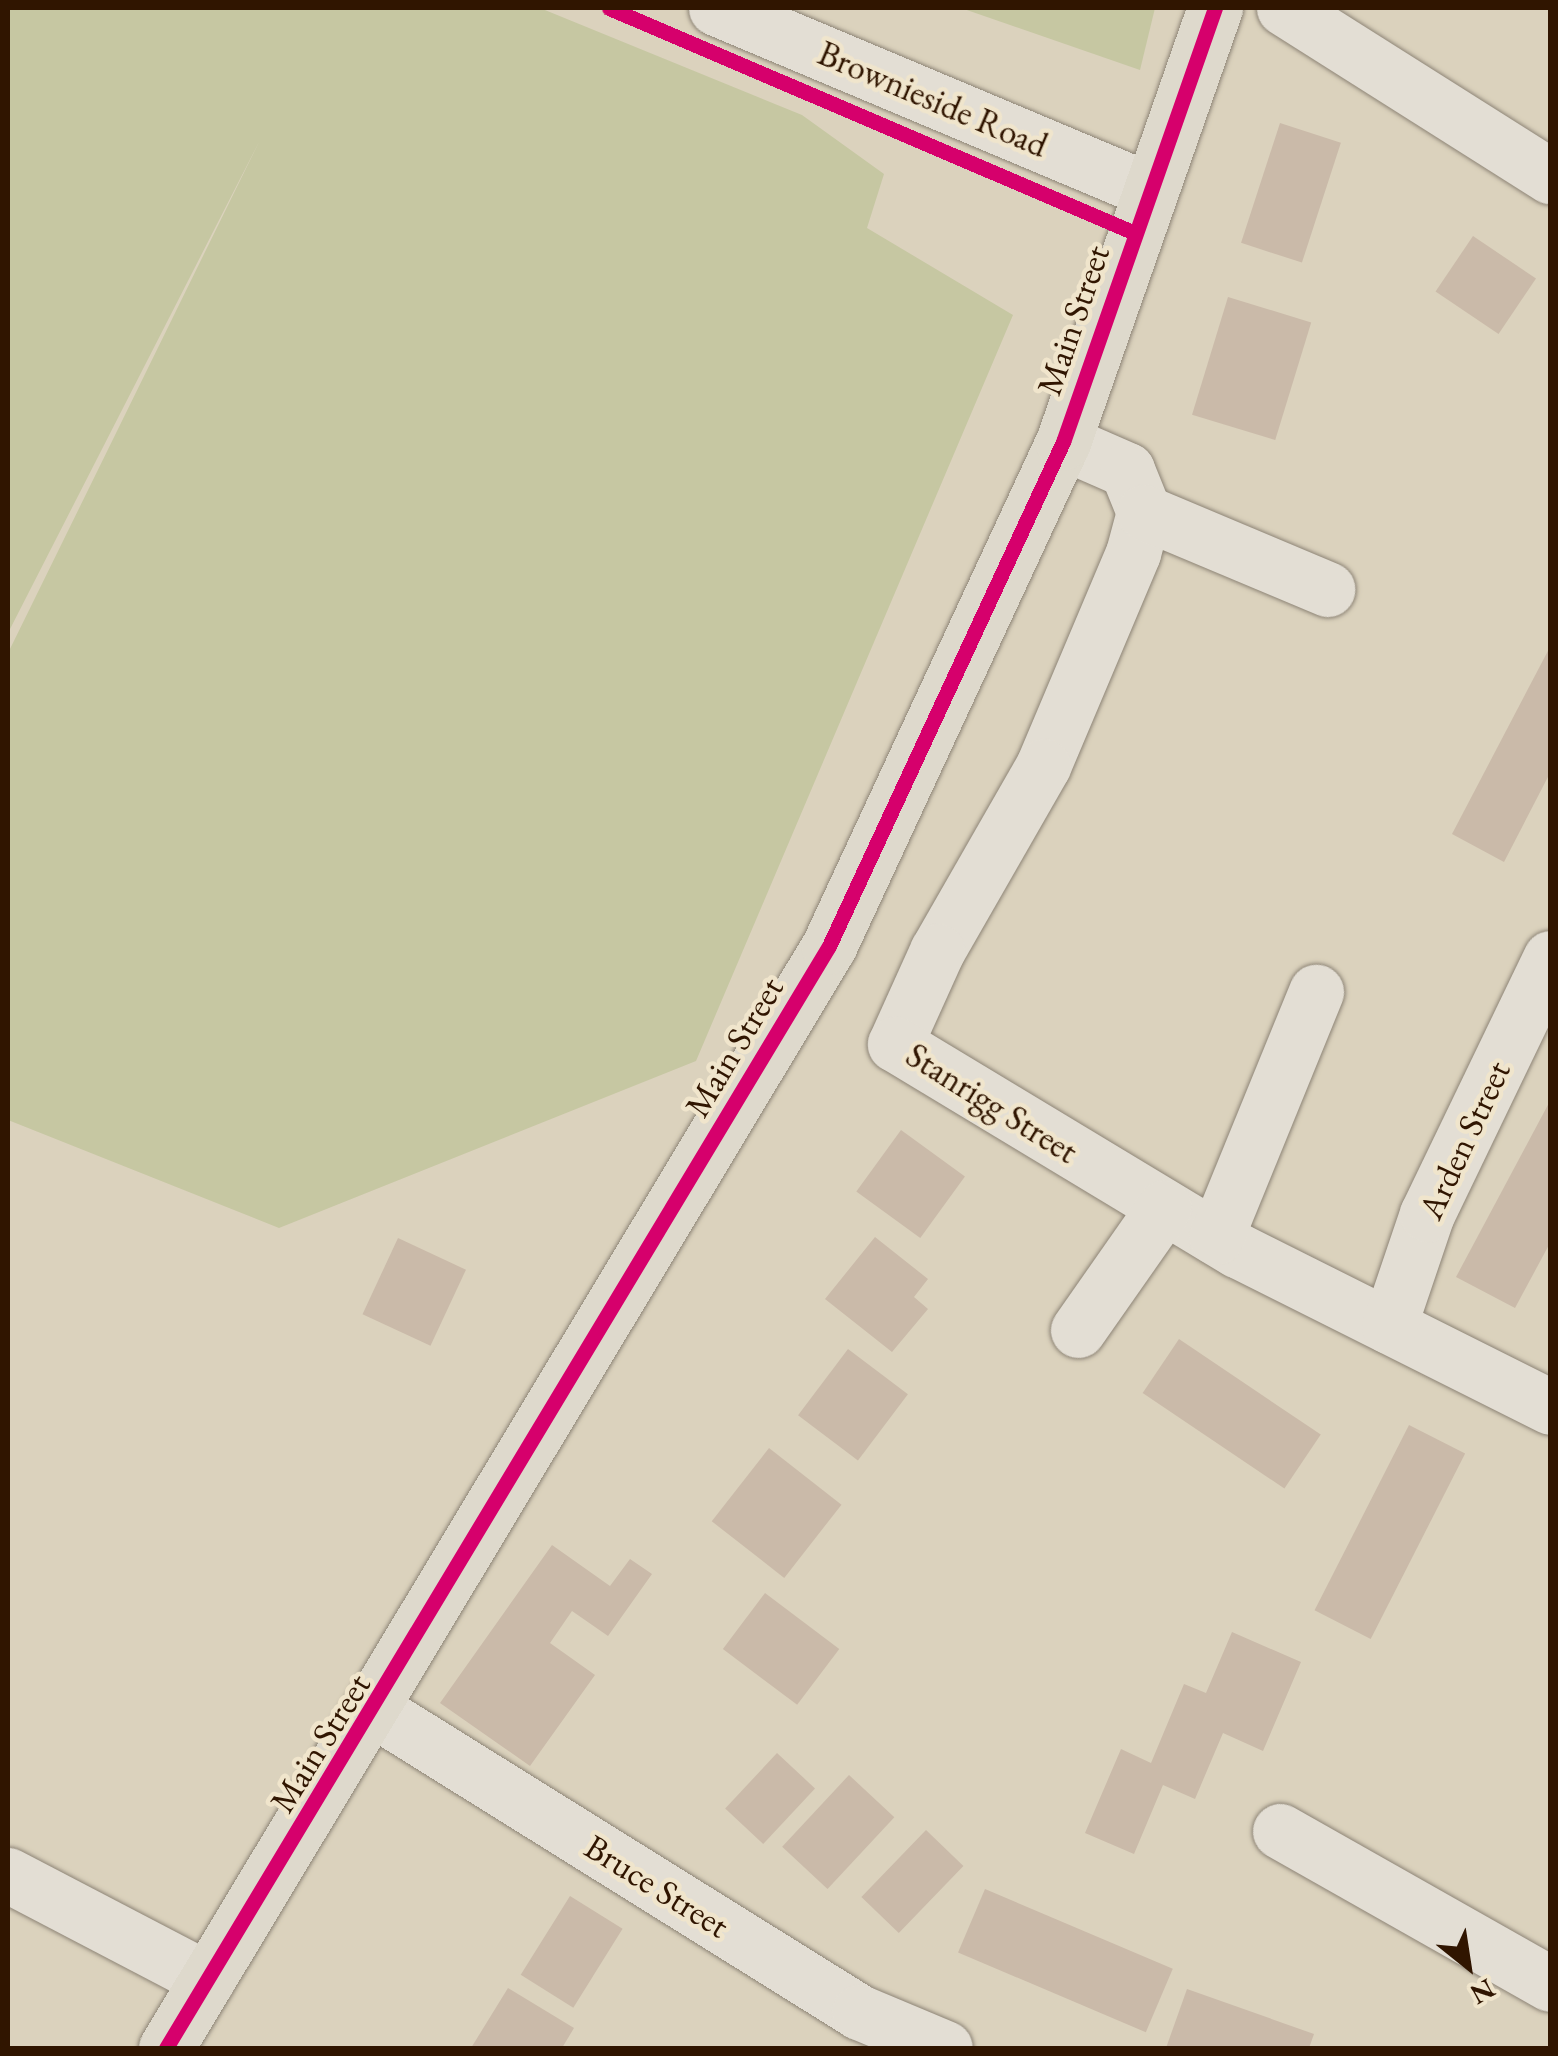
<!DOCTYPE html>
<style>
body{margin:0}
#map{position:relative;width:1558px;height:2056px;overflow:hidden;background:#dbd2bd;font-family:"EB Garamond",serif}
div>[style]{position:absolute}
.green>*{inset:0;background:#c6c7a2}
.building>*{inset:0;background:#cabaa9;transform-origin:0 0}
.roads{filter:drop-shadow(0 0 2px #8d8476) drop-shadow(0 0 2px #8d8476)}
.minor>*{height:55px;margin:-27.5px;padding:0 27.5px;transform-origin:27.5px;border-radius:27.5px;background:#e3ded4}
.major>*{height:55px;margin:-27.5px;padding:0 27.5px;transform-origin:27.5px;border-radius:27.5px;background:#ded9cc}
.cycleway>*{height:15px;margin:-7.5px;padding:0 7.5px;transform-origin:7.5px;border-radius:7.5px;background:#d6006c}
span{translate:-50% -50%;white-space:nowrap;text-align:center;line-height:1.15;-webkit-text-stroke:9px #f0e5cc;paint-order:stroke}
.street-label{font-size:35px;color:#301500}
.frame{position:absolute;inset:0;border:10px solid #301500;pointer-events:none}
.north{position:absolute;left:1418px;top:1916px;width:100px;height:100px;-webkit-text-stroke:8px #f0e5cc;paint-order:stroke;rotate:150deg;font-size:28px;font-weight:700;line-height:40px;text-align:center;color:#301500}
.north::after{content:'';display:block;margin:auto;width:35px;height:45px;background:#301500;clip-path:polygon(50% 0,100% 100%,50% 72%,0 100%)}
</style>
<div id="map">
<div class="green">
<i style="clip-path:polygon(8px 8px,540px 8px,802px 115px,884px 174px,867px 228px,1013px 315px,696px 1061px,279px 1228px,8px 1120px,8px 653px,259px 142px,8px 633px)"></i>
<i style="clip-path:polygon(961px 8px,1155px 8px,1140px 70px)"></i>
</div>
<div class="building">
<i style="left:1280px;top:123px;width:64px;height:126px;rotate:18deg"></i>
<i style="left:1473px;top:236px;width:76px;height:67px;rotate:34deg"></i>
<i style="left:1228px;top:297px;width:87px;height:123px;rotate:17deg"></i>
<i style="clip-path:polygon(1550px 647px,1550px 773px,1504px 862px,1452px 834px)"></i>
<i style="clip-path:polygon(1550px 1101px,1550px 1243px,1515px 1308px,1456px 1277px)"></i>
<i style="left:901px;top:1130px;width:79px;height:76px;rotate:36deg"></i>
<i style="clip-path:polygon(875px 1237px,928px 1279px,914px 1297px,928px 1309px,892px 1352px,825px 1299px)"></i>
<i style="left:398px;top:1238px;width:75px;height:84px;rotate:25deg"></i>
<i style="left:1179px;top:1339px;width:171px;height:65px;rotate:34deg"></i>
<i style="left:848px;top:1349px;width:75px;height:83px;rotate:37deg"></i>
<i style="left:1409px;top:1425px;width:63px;height:208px;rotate:27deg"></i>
<i style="left:769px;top:1448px;width:92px;height:93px;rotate:38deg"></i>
<i style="clip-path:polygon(552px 1545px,610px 1586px,630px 1559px,652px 1574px,608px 1636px,572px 1611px,550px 1643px,595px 1675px,530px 1766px,440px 1703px)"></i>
<i style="left:765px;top:1593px;width:93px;height:70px;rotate:37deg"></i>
<i style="clip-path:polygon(1232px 1632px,1301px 1662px,1263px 1751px,1223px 1733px,1195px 1799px,1163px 1785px,1134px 1854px,1085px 1833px,1121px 1749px,1151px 1763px,1184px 1684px,1206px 1693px)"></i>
<i style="left:777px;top:1753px;width:52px;height:76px;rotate:43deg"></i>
<i style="left:849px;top:1775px;width:62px;height:98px;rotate:43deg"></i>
<i style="left:926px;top:1830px;width:52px;height:93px;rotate:44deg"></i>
<i style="left:985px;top:1889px;width:204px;height:69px;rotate:23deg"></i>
<i style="left:570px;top:1896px;width:62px;height:93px;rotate:32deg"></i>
<i style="clip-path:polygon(508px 1988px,574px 2028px,562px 2048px,471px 2048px)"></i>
<i style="clip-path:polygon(1187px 1989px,1314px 2034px,1309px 2048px,1166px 2048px)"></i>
</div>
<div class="roads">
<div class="minor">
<i style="left:716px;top:8px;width:471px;rotate:22.8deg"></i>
<i style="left:1284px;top:8px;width:315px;rotate:32.3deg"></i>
<i style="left:1063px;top:442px;width:70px;rotate:23.6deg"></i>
<i style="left:1127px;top:470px;width:45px;rotate:68deg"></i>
<i style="left:1144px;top:512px;width:42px;rotate:105deg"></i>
<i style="left:1133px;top:553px;width:231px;rotate:112.9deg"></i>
<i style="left:1043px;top:766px;width:213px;rotate:119.8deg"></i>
<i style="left:937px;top:951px;width:102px;rotate:114.3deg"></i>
<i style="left:895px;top:1044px;width:399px;rotate:31.1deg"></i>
<i style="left:1237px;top:1250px;width:350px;rotate:26.6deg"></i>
<i style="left:1144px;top:512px;width:199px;rotate:22.8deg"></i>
<i style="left:1216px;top:1237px;width:265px;rotate:-67.8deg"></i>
<i style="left:1389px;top:1326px;width:118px;rotate:-71.3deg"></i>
<i style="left:1427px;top:1214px;width:284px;rotate:-64.3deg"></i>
<i style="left:1078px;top:1330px;width:150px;rotate:-55deg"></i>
<i style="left:376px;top:1711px;width:569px;rotate:31.93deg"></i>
<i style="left:859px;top:2012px;width:93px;rotate:22.7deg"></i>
<i style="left:1280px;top:1831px;width:310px;rotate:29.5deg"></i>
<i style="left:8px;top:1875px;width:225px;rotate:27.6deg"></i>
</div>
<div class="major">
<i style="left:166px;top:2048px;width:1286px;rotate:-58.97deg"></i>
<i style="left:829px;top:946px;width:556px;rotate:-65.1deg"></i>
<i style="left:1063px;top:442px;width:460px;rotate:-70.7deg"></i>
</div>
</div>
<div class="cycleway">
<i style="left:609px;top:8px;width:572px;rotate:23.16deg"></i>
<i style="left:166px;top:2048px;width:1286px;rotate:-58.97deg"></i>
<i style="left:829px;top:946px;width:556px;rotate:-65.1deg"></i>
<i style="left:1063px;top:442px;width:460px;rotate:-70.7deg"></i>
</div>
<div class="street-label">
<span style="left:933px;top:99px;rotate:23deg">Brownieside Road</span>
<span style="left:1073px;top:320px;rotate:-71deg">Main Street</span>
<span style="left:734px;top:1047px;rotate:-59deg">Main Street</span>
<span style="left:992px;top:1103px;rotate:32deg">Stanrigg Street</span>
<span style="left:1464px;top:1140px;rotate:-65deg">Arden Street</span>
<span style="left:320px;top:1743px;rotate:-58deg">Main Street</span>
<span style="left:657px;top:1886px;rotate:32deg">Bruce Street</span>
</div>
<div class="frame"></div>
<div class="north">N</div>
</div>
